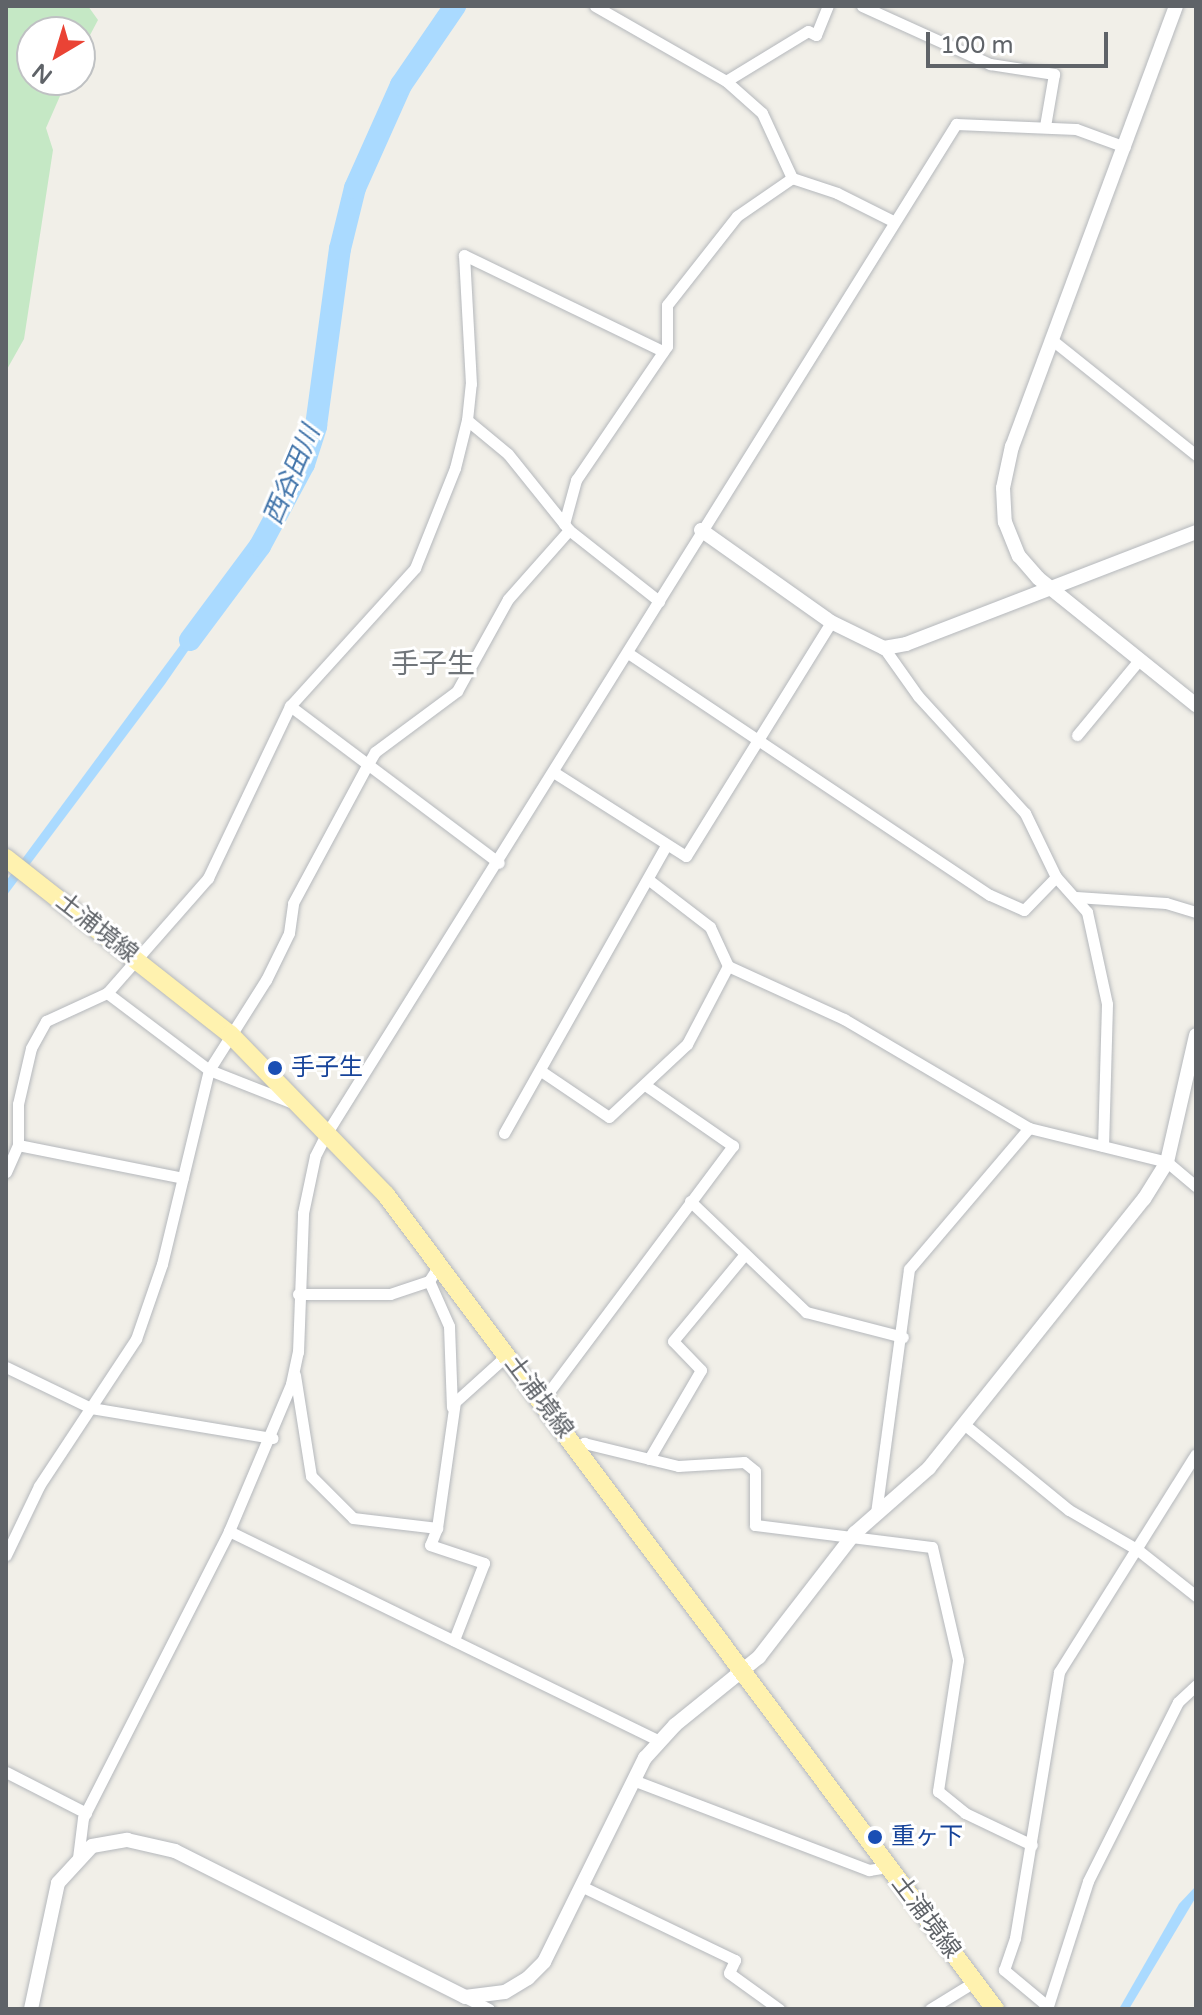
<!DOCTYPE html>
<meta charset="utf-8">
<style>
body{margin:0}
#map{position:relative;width:1202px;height:2015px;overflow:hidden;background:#f1efe8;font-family:"Varela Round","Noto Sans JP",sans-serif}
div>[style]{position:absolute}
.green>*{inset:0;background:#c5e8c5}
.water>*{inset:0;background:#aadaff}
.river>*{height:22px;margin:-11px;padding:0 11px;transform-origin:11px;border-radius:11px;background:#aadaff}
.roads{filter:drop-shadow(0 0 2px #b5b8bc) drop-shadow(0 0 2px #b5b8bc)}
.minor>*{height:11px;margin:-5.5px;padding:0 5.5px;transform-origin:5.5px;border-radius:5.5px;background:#fff}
.tertiary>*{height:14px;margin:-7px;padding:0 7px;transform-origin:7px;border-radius:7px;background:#fff}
.primary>*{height:18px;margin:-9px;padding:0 9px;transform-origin:9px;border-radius:9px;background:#fff2af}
.dots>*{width:22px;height:22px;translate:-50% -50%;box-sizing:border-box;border:4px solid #fff;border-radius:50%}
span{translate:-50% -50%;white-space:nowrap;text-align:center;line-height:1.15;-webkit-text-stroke:6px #fff;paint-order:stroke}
.street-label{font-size:24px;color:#5f6368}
.transit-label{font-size:24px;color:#164399}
.left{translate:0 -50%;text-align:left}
.water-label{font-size:26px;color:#4174aa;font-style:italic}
.quarter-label{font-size:28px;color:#70757a}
.frame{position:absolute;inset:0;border:8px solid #5f6368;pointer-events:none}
.north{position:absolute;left:16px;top:16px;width:80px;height:80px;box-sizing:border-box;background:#fff;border:2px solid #bfc1c3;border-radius:50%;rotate:218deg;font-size:22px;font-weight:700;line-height:32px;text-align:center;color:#5f6368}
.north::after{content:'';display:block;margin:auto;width:28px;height:36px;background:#ea4335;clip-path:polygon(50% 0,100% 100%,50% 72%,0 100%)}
.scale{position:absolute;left:926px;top:32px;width:182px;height:36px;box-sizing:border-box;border:4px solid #5f6368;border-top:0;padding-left:10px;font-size:24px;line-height:28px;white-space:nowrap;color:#5f6368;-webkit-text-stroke:6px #fff;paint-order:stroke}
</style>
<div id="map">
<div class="green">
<i style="clip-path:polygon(6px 6px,88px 6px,98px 20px,80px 54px,80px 32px,32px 32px,32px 80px,67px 80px,46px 128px,53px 150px,24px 339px,6px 371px)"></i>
</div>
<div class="water">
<i style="clip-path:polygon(204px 613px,210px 619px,165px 684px,6px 896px,6px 881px)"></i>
<i style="clip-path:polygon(1196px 1886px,1196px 1897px,1129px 2009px,1119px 2009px,1179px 1904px)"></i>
</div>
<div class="river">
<i style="left:190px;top:640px;width:117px;rotate:-53.3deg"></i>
<i style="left:260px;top:546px;width:93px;rotate:-61.8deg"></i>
<i style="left:304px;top:464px;width:40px;rotate:-72deg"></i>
<i style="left:316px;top:426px;width:179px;rotate:-82.3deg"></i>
<i style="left:340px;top:249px;width:63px;rotate:-76.2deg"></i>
<i style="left:355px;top:188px;width:113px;rotate:-65.9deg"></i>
<i style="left:401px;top:85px;width:96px;rotate:-55.6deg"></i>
</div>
<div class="roads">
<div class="minor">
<i style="left:595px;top:6px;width:151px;rotate:29.8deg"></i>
<i style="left:726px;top:81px;width:48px;rotate:41.6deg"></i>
<i style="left:762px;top:113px;width:72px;rotate:65.2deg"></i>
<i style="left:792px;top:178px;width:47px;rotate:18.4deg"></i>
<i style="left:837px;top:193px;width:63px;rotate:26.6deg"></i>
<i style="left:862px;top:6px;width:141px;rotate:24.4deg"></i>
<i style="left:990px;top:64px;width:65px;rotate:8.9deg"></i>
<i style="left:1054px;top:74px;width:53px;rotate:99.8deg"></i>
<i style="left:726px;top:81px;width:96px;rotate:-31.4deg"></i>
<i style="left:808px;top:31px;width:9px;rotate:27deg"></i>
<i style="left:816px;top:35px;width:31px;rotate:-68deg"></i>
<i style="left:1052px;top:340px;width:184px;rotate:38.6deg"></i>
<i style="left:467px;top:420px;width:53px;rotate:39.7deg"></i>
<i style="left:508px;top:454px;width:97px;rotate:51.2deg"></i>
<i style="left:569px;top:530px;width:115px;rotate:38.3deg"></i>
<i style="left:564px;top:524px;width:46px;rotate:-74.7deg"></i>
<i style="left:576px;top:480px;width:162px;rotate:-55.8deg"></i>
<i style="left:667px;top:346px;width:41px;rotate:-90deg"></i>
<i style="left:667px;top:305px;width:113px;rotate:-51.8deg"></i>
<i style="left:737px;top:216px;width:67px;rotate:-34.6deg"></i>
<i style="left:884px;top:648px;width:59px;rotate:54.7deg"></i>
<i style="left:918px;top:696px;width:159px;rotate:47.6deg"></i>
<i style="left:1025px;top:813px;width:71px;rotate:64.2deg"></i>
<i style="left:1056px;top:877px;width:47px;rotate:48.5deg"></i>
<i style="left:1087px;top:912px;width:94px;rotate:77.7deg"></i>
<i style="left:1107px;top:1004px;width:142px;rotate:91.6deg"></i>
<i style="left:628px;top:653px;width:435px;rotate:33.8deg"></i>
<i style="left:990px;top:895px;width:37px;rotate:24deg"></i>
<i style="left:1024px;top:910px;width:46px;rotate:-45.9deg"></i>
<i style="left:290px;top:706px;width:261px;rotate:36.9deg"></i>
<i style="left:1077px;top:735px;width:97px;rotate:-50.4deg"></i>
<i style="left:555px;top:773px;width:155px;rotate:32.4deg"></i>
<i style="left:686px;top:856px;width:275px;rotate:-58.2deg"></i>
<i style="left:649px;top:880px;width:77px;rotate:37.6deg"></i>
<i style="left:710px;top:927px;width:43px;rotate:65.2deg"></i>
<i style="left:728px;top:966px;width:128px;rotate:24.6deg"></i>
<i style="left:844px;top:1019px;width:215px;rotate:30.5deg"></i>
<i style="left:1029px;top:1128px;width:142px;rotate:13.8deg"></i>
<i style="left:1167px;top:1162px;width:38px;rotate:40deg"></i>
<i style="left:1076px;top:897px;width:90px;rotate:3.8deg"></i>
<i style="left:1166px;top:903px;width:31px;rotate:17deg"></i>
<i style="left:107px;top:993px;width:128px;rotate:37deg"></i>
<i style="left:209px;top:1070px;width:96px;rotate:21.5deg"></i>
<i style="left:541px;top:1071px;width:82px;rotate:34.1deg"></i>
<i style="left:609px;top:1117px;width:107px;rotate:-43.1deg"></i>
<i style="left:687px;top:1044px;width:88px;rotate:-62.3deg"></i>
<i style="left:504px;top:1133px;width:330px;rotate:-60.6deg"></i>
<i style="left:18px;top:1145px;width:168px;rotate:11.3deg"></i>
<i style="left:6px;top:1172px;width:30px;rotate:-66deg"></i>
<i style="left:18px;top:1145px;width:41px;rotate:-90deg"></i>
<i style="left:18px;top:1104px;width:57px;rotate:-76.9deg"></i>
<i style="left:31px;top:1048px;width:31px;rotate:-61deg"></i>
<i style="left:46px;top:1021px;width:67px;rotate:-24.7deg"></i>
<i style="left:107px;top:993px;width:153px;rotate:-48.7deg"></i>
<i style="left:208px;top:878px;width:191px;rotate:-64.5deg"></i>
<i style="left:290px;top:706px;width:186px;rotate:-47.8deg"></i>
<i style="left:415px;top:568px;width:108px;rotate:-68.2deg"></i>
<i style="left:455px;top:468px;width:49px;rotate:-76deg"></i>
<i style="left:467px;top:420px;width:36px;rotate:-84deg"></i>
<i style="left:471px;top:384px;width:129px;rotate:-93.1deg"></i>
<i style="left:464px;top:255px;width:221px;rotate:25.8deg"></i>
<i style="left:690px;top:1201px;width:161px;rotate:43.7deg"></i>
<i style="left:806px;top:1312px;width:100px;rotate:14.5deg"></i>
<i style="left:440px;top:1264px;width:20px;rotate:123deg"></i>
<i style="left:429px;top:1281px;width:49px;rotate:66deg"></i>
<i style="left:449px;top:1326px;width:81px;rotate:87.9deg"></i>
<i style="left:298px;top:1294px;width:92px"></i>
<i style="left:390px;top:1294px;width:41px;rotate:-18.4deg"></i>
<i style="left:6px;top:1367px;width:94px;rotate:25.8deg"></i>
<i style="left:91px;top:1408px;width:184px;rotate:9.4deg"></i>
<i style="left:295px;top:1375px;width:102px;rotate:81deg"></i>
<i style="left:311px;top:1476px;width:59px;rotate:45deg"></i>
<i style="left:353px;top:1518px;width:85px;rotate:6.8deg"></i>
<i style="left:437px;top:1528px;width:18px;rotate:112deg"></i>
<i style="left:430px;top:1545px;width:57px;rotate:18.4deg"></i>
<i style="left:484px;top:1563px;width:83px;rotate:111.3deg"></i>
<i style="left:542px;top:1401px;width:319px;rotate:-53.2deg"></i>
<i style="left:733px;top:1146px;width:107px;rotate:-145.3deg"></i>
<i style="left:965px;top:1425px;width:134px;rotate:39.3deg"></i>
<i style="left:1069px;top:1510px;width:80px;rotate:30.1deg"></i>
<i style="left:1138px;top:1550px;width:74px;rotate:38.4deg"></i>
<i style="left:577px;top:1448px;width:9px;rotate:-36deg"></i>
<i style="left:584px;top:1443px;width:97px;rotate:13.7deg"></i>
<i style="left:678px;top:1466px;width:66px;rotate:-3.5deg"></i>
<i style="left:744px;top:1462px;width:14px;rotate:39deg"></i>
<i style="left:755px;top:1471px;width:54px;rotate:90deg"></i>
<i style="left:755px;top:1525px;width:178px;rotate:7.1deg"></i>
<i style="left:932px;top:1547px;width:116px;rotate:77deg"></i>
<i style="left:958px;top:1660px;width:133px;rotate:98.7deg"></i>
<i style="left:938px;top:1791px;width:35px;rotate:39deg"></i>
<i style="left:965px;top:1813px;width:74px;rotate:25.5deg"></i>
<i style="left:649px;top:1459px;width:103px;rotate:-59.7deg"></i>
<i style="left:701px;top:1370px;width:40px;rotate:-134deg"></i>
<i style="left:673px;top:1341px;width:113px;rotate:-50.4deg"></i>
<i style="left:876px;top:1513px;width:246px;rotate:-82.3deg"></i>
<i style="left:909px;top:1269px;width:185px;rotate:-49.6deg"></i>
<i style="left:437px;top:1528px;width:127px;rotate:-81.9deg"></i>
<i style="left:455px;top:1402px;width:70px;rotate:-42.1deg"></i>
<i style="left:229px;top:1531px;width:479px;rotate:26deg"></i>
<i style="left:6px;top:1555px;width:76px;rotate:-64.4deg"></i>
<i style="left:39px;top:1486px;width:176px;rotate:-56.6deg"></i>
<i style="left:136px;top:1339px;width:79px;rotate:-70.9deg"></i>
<i style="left:162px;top:1264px;width:200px;rotate:-76.4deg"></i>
<i style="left:209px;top:1070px;width:107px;rotate:-57.7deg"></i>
<i style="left:266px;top:980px;width:52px;rotate:-63.9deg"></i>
<i style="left:289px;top:933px;width:30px;rotate:-82deg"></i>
<i style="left:293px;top:903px;width:158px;rotate:-61.7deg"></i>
<i style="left:368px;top:764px;width:14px;rotate:-60deg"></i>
<i style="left:375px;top:752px;width:102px;rotate:-36.6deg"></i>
<i style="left:457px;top:691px;width:105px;rotate:-61deg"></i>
<i style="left:508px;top:599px;width:92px;rotate:-48.5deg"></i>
<i style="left:6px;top:1772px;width:90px;rotate:27.1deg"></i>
<i style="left:633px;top:1780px;width:253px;rotate:20.9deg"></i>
<i style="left:869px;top:1870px;width:20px;rotate:-9deg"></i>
<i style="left:78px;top:1858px;width:40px;rotate:-82.9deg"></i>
<i style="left:83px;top:1818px;width:322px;rotate:-63deg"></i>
<i style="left:229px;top:1531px;width:160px;rotate:-67.1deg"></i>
<i style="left:291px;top:1384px;width:33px;rotate:-78deg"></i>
<i style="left:298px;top:1352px;width:139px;rotate:-87.9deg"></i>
<i style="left:303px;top:1213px;width:58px;rotate:-78.1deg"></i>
<i style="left:315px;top:1156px;width:28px;rotate:-63deg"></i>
<i style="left:328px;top:1131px;width:1187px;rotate:-58.05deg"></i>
<i style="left:956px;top:124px;width:120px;rotate:2.4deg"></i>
<i style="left:1076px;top:129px;width:52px;rotate:20.2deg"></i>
<i style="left:581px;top:1886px;width:171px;rotate:25.7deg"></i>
<i style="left:735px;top:1960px;width:14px;rotate:115deg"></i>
<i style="left:729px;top:1973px;width:62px;rotate:35.8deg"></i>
<i style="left:465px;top:1997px;width:27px;rotate:27deg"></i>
<i style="left:1046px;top:2005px;width:55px;rotate:-140.2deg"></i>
<i style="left:1004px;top:1970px;width:34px;rotate:-71deg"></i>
<i style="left:1015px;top:1938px;width:270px;rotate:-80.6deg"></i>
<i style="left:1059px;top:1672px;width:257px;rotate:-57.9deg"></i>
<i style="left:930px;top:2009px;width:52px;rotate:-31.5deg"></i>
<i style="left:1047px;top:2009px;width:134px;rotate:-72.2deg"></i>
<i style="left:1088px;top:1881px;width:200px;rotate:-63.3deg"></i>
<i style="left:1178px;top:1702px;width:25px;rotate:-43deg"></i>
</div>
<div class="tertiary">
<i style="left:1176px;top:6px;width:470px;rotate:110.4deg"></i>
<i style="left:1012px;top:446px;width:43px;rotate:102.1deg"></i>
<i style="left:1003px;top:488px;width:34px;rotate:87deg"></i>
<i style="left:1005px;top:522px;width:37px;rotate:68deg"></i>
<i style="left:1019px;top:556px;width:29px;rotate:49deg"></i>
<i style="left:1038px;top:578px;width:203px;rotate:38.8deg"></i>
<i style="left:701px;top:530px;width:159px;rotate:35.3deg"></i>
<i style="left:831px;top:622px;width:59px;rotate:26.1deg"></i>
<i style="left:884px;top:648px;width:22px;rotate:-10deg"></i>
<i style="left:906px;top:644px;width:311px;rotate:-21.1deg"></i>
<i style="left:31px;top:2009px;width:129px;rotate:-77.9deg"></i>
<i style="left:58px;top:1883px;width:50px;rotate:-47.4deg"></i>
<i style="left:92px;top:1846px;width:36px;rotate:-10deg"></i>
<i style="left:127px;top:1840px;width:49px;rotate:12.9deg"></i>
<i style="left:175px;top:1851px;width:325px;rotate:26.7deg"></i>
<i style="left:465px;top:1997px;width:40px;rotate:-7.1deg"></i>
<i style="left:505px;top:1992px;width:27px;rotate:-31deg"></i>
<i style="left:528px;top:1978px;width:23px;rotate:-45deg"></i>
<i style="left:544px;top:1962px;width:228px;rotate:-63.7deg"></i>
<i style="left:645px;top:1758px;width:45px;rotate:-47.7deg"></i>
<i style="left:675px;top:1725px;width:108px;rotate:-39deg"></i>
<i style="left:759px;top:1657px;width:157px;rotate:-52.3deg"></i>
<i style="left:855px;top:1533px;width:98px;rotate:-41.3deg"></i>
<i style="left:929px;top:1468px;width:344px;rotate:-51.4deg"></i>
<i style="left:1144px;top:1199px;width:44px;rotate:-58.1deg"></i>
<i style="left:1167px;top:1162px;width:130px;rotate:-77.1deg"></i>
</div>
<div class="primary">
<i style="left:6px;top:858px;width:285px;rotate:38.2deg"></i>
<i style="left:230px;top:1034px;width:224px;rotate:45.9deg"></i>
<i style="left:386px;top:1195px;width:1017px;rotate:53.2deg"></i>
</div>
</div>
<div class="dots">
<i style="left:275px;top:1068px;background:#1a4fb4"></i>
<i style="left:875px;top:1837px;background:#1a4fb4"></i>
</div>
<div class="street-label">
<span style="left:97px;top:928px;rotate:38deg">土浦境線</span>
<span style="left:539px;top:1397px;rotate:53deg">土浦境線</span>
<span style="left:926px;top:1917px;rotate:53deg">土浦境線</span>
</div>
<div class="transit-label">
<span class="left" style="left:291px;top:1068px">手子生</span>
<span class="left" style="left:891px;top:1837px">重ヶ下</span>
</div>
<div class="water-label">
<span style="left:292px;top:475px;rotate:-67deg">西谷田川</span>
</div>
<div class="quarter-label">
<span style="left:433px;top:664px">手子生</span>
</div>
<div class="frame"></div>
<div class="north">N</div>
<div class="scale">100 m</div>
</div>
